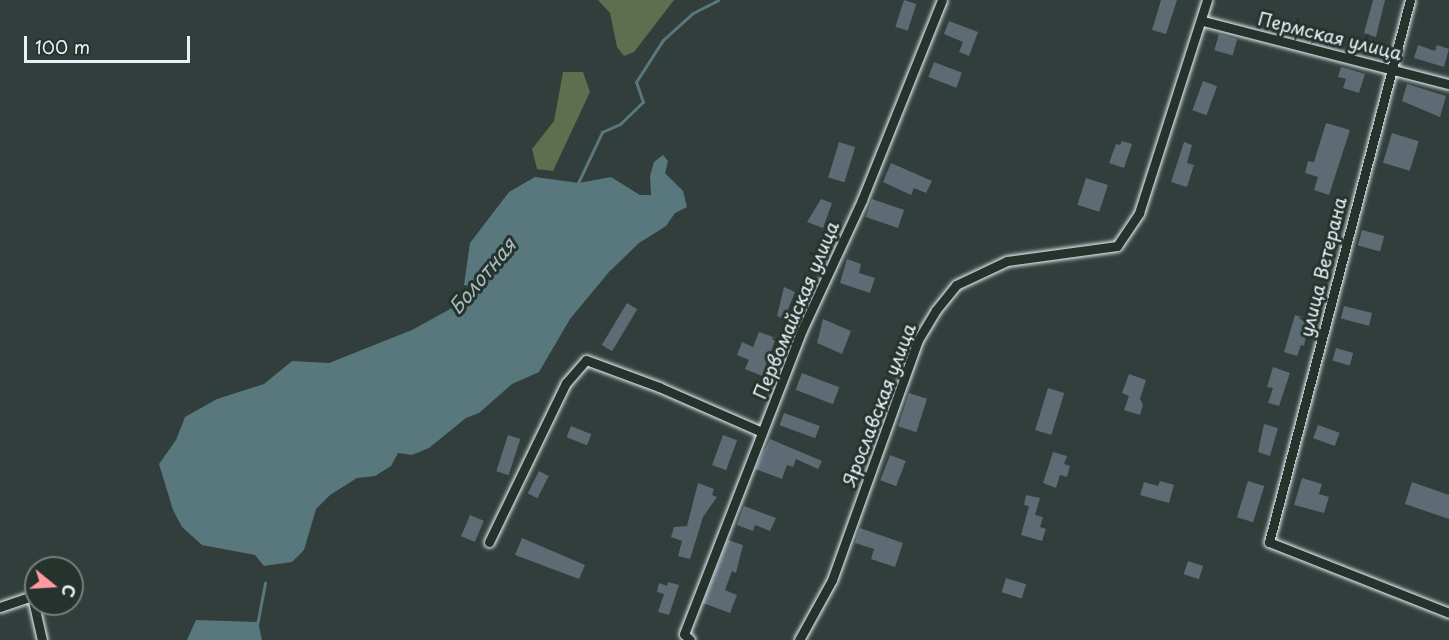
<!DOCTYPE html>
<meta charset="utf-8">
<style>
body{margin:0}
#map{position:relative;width:1449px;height:640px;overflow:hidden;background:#313e3b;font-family:"Playpen Sans",sans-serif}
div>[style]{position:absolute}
.green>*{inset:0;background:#5f6e4f}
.water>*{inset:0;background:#58787e}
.stream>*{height:3px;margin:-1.5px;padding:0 1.5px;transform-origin:1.5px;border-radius:1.5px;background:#58787e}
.building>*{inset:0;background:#5c6b74;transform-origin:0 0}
.roads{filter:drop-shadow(0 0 2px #e8f1f8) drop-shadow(0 0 2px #e8f1f8)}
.minor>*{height:9px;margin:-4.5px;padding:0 4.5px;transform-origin:4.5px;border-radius:4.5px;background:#26332d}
span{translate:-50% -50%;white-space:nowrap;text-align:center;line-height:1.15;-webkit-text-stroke:6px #26332d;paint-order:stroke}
.street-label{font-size:18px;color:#e8f1f8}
.water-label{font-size:20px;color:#a7bbc1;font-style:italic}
.north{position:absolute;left:24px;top:556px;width:60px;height:60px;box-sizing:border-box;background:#26332d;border:2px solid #747f7e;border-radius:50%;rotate:108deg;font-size:16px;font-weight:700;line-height:24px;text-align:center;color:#e8f1f8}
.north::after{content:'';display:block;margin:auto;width:21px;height:27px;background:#ff9aa2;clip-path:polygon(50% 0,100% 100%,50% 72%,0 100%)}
.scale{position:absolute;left:24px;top:36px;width:166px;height:27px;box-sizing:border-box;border:3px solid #e8f1f8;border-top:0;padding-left:8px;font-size:18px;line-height:21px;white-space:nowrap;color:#e8f1f8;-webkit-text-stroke:4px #26332d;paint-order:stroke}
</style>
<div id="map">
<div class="green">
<i style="clip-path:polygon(598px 0,674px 0,634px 52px,624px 56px,617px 47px,610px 13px)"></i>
<i style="clip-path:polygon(563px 72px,583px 72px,590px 92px,553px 171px,537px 169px,532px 149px,554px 121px)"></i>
</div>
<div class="water">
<i style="clip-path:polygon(663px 155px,668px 161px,665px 173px,683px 191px,687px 207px,675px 213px,666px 226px,639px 243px,609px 272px,570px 319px,539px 372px,512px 384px,479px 413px,466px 418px,429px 448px,412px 455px,398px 453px,391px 466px,375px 476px,357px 478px,330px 495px,316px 509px,304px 550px,292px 562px,264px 566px,255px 555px,202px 545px,182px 527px,173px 510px,159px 464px,176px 440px,185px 417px,217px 399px,264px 384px,292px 361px,329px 363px,412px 330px,472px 297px,478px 287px,464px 285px,470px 243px,509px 192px,535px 177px,579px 183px,611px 177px,640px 195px,651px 195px,650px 176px,654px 162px)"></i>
<i style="clip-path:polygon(196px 620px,258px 622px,262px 640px,187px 640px)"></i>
</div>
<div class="stream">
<i style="left:577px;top:185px;width:59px;rotate:-64.7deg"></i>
<i style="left:602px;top:132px;width:20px;rotate:-24deg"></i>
<i style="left:620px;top:124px;width:32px;rotate:-44deg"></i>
<i style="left:643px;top:102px;width:21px;rotate:-109deg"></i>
<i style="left:636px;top:82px;width:50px;rotate:-57.3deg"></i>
<i style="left:663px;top:40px;width:40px;rotate:-42deg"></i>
<i style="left:693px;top:13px;width:28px;rotate:-27deg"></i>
<i style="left:257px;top:625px;width:43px;rotate:-79.2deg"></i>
</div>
<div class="building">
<i style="left:904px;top:0;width:13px;height:28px;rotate:18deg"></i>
<i style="clip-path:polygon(1161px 0,1177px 0,1166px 34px,1152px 30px)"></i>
<i style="clip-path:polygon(1373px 0,1385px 0,1376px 37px,1364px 33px)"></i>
<i style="clip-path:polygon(949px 21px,978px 32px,969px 56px,959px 52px,963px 42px,944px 34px)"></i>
<i style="left:1219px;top:34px;width:19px;height:17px;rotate:16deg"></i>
<i style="clip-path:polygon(1418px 45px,1435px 51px,1437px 45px,1449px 49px,1444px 67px,1414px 58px)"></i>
<i style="left:934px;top:62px;width:30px;height:16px;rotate:21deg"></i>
<i style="clip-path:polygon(1341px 67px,1365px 74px,1359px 93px,1343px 88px,1346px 79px,1338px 77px)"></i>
<i style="left:1203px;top:81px;width:15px;height:31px;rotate:20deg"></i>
<i style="clip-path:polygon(1407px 84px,1446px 96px,1440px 117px,1402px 101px)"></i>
<i style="clip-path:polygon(1326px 123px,1350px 130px,1329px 195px,1314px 190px,1318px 177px,1305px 173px,1308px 161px,1314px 162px)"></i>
<i style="left:1392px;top:133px;width:28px;height:31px;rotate:17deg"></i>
<i style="clip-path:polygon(1122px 141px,1132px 144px,1124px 168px,1109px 163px,1116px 144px,1120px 145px)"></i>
<i style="left:839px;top:142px;width:17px;height:37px;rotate:17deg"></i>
<i style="clip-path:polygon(1184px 142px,1192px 145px,1187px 163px,1194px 165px,1187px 187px,1171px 182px)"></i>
<i style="clip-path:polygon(891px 163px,932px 181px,926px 193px,914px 188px,911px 195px,883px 182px)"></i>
<i style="left:1086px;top:178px;width:23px;height:28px;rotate:18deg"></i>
<i style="clip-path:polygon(821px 199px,832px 203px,823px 228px,807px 222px)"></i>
<i style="left:872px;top:199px;width:34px;height:19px;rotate:19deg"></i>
<i style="left:1362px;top:230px;width:23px;height:16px;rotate:15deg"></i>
<i style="clip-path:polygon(847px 259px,861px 264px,859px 273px,875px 278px,870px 293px,840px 283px)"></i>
<i style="clip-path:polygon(784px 287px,795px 292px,784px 319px,777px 316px)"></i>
<i style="left:627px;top:303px;width:12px;height:49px;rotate:31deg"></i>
<i style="left:1344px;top:306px;width:29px;height:13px;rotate:14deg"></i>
<i style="clip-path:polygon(1295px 315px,1309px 319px,1304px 346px,1301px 345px,1297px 356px,1284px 352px)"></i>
<i style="clip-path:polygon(823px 319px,851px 331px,842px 354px,817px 343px)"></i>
<i style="clip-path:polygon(759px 332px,776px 338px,762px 376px,745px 369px,749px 360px,737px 355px,742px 342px,753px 347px)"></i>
<i style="left:1336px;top:348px;width:18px;height:13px;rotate:16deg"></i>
<i style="clip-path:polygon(1273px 367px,1290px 373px,1279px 406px,1268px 403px,1273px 388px,1267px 387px)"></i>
<i style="left:802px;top:373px;width:40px;height:18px;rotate:21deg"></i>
<i style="clip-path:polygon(1129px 374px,1146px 380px,1140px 399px,1143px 405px,1140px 415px,1124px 410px,1129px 396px,1122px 393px)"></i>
<i style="left:1048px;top:388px;width:17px;height:44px;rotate:17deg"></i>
<i style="left:909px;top:393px;width:19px;height:35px;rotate:18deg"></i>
<i style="left:784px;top:413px;width:38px;height:13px;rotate:20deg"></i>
<i style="clip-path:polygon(1264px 424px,1278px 428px,1270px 456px,1258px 452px)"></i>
<i style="left:1318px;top:425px;width:23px;height:14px;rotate:20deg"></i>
<i style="left:571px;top:426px;width:22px;height:12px;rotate:22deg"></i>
<i style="left:508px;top:435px;width:13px;height:38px;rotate:18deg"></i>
<i style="left:723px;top:435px;width:15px;height:32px;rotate:20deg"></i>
<i style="clip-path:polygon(770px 439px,822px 461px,818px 469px,796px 459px,793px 467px,787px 465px,782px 479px,755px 469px)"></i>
<i style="clip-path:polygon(1053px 452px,1067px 456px,1064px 464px,1070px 466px,1067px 477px,1060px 475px,1056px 488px,1043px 483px)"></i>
<i style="left:890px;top:455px;width:17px;height:27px;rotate:21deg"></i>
<i style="left:539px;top:471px;width:11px;height:25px;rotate:27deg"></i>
<i style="clip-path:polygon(1302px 478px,1322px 484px,1319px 494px,1329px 497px,1324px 513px,1294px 505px)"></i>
<i style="clip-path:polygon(1160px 481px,1174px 485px,1169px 503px,1140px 495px,1144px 482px,1158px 486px)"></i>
<i style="left:1248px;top:481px;width:17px;height:38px;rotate:17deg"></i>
<i style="clip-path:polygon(1412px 482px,1449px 495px,1449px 519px,1405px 504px)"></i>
<i style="clip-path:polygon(698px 483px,714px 489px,712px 495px,717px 497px,703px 517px,690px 559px,678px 556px,682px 541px,671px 537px,674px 527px,687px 526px)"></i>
<i style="clip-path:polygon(1026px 495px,1040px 498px,1035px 515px,1043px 517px,1040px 527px,1046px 529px,1042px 541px,1021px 535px,1029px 506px,1024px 505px)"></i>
<i style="clip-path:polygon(744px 506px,776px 518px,770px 531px,755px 525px,753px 531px,737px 525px)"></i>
<i style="left:470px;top:515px;width:15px;height:23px;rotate:23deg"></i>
<i style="clip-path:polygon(860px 528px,903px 543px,895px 567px,871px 559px,874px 549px,855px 543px)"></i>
<i style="clip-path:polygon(522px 538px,585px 565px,579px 579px,515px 555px)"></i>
<i style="clip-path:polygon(728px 540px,743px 545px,736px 573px,732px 571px,725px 590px,737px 595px,730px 613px,703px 603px)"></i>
<i style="left:1188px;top:561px;width:16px;height:14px;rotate:18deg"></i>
<i style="left:1006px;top:578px;width:21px;height:15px;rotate:17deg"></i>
<i style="clip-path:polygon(668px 582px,679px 585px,669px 615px,658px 612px,664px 594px,657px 592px,659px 583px,667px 586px)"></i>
</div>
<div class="roads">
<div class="minor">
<i style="left:1410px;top:0;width:560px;rotate:104.58deg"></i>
<i style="left:1269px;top:542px;width:193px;rotate:21.5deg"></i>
<i style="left:1203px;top:21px;width:254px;rotate:14.4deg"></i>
<i style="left:489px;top:542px;width:177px;rotate:-64.2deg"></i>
<i style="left:566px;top:383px;width:30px;rotate:-49deg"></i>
<i style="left:586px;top:360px;width:78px;rotate:20.3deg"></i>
<i style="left:659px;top:387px;width:112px;rotate:23.6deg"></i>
<i style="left:0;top:607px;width:34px;rotate:-19deg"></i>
<i style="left:32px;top:596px;width:45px;rotate:77.2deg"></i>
<i style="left:690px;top:640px;width:8px;rotate:-135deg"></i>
<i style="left:684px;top:634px;width:326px;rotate:-68.8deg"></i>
<i style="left:802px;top:330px;width:143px;rotate:-65.2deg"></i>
<i style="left:862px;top:200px;width:215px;rotate:-68.2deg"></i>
<i style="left:799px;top:640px;width:68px;rotate:-61.2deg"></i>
<i style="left:832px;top:580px;width:255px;rotate:-70.3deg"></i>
<i style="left:918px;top:340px;width:35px;rotate:-59deg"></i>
<i style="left:936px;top:310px;width:32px;rotate:-51deg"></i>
<i style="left:956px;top:285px;width:56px;rotate:-25.2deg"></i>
<i style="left:1007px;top:261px;width:111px;rotate:-7.8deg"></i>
<i style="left:1117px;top:246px;width:40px;rotate:-56deg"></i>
<i style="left:1139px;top:213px;width:224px;rotate:-72.3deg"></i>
</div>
</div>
<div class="street-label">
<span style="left:1330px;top:36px;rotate:14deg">Пермская улица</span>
<span style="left:1323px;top:267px;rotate:-76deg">улица Ветерана</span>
<span style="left:796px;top:310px;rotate:-67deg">Первомайская улица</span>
<span style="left:879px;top:405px;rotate:-69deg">Ярославская улица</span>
</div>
<div class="water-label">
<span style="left:482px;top:276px;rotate:-50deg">Болотная</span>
</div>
<div class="north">С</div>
<div class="scale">100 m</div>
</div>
